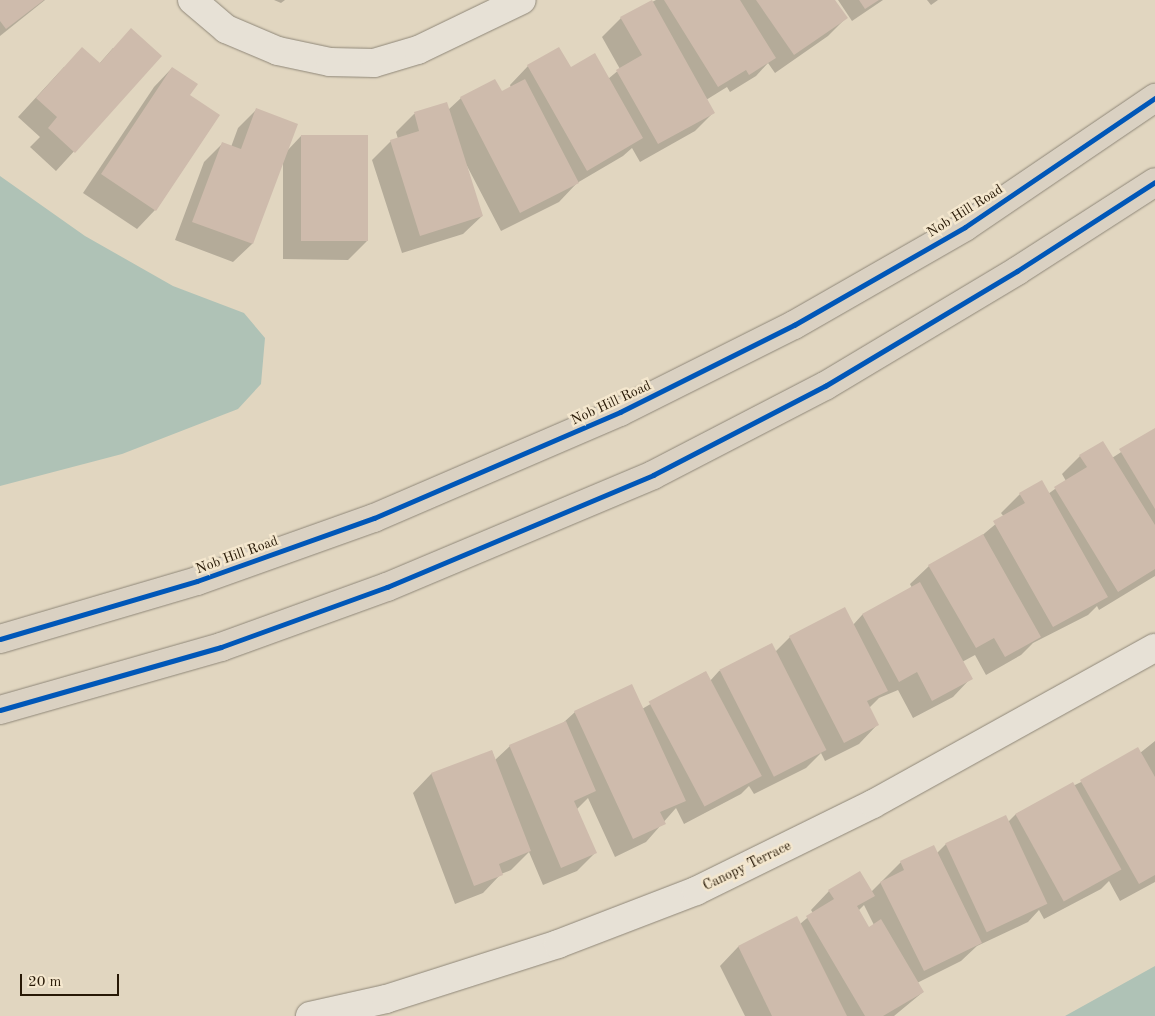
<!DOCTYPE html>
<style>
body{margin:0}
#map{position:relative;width:1155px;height:1016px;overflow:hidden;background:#e1d6c0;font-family:"Old Standard TT",serif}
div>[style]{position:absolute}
.water>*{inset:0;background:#afc2b6}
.shadow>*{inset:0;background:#0003}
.building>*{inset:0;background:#cebbac;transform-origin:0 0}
.roads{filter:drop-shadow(0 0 1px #8f8778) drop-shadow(0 0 1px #8f8778)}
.minor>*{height:28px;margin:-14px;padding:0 14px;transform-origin:14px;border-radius:14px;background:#e7e1d6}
.major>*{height:28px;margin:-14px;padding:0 14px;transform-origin:14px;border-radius:14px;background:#dad1c2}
.cycleway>*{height:5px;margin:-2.5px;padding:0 2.5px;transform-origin:2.5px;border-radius:2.5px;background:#0057b8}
span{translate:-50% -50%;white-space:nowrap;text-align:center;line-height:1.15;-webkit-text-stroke:5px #f4e7ce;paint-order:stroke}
.street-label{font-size:14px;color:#271805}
.scale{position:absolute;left:20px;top:974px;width:99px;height:22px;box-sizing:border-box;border:2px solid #271805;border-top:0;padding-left:6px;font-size:15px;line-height:18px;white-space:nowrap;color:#271805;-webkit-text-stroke:4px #f4e7ce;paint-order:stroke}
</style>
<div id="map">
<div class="water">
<i style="clip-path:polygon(0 176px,85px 236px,173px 286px,244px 313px,265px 338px,261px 384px,238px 409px,122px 454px,0 486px)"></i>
<i style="clip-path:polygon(1155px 966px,1155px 1016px,1065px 1016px)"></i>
</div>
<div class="shadow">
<i style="clip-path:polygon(0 0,45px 0,0 36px)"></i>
<i style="clip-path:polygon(274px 0,285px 0,281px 3px)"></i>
<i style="clip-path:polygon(656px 0,834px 0,846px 18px,828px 36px,775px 73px,768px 63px,756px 76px,730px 92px,727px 87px,706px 100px,713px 113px,695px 131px,640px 162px,632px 148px,623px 156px,577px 183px,559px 202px,501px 231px,466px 164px,482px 216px,463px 234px,402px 253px,372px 160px,391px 141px,398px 139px,396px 132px,414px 114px,446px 104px,448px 110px,461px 98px,501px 93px,511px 88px,510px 85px,528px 66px,570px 69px,608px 79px,620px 69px,602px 37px,621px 18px)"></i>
<i style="clip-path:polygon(838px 0,883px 0,852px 21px)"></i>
<i style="clip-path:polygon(927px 0,938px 0,931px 5px)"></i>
<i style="clip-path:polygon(113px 48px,160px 57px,56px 171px,30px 147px,40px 137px,18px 117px,64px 67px,99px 64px)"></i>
<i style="clip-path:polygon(172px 68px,188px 96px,155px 210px,137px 229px,83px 193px,154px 87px)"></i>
<i style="clip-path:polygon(257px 109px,286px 152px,301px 136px,367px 241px,348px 260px,283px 259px,283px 161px,252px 244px,233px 262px,175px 240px,204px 162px,222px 144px,231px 147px,238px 128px)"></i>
<i style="clip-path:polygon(1155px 430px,1155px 576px,1099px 610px,1097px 606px,1088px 615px,1033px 643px,1021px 655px,986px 675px,975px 655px,962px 662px,971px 678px,953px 697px,913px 718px,898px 690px,879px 698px,869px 708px,877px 725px,859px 744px,825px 761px,821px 753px,806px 768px,754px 794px,749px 786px,741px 794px,684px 824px,676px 808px,646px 842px,615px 857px,588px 798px,577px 809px,595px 853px,577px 871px,543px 885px,529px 852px,511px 870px,501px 874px,483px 893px,455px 904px,413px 793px,431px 774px,492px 751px,495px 760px,510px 746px,563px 723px,575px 712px,642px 709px,705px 672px,710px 681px,719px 671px,772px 645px,775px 652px,790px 637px,853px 625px,862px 615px,912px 588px,910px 584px,929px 566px,979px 538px,1004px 517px,1001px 513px,1020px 494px,1048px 494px,1066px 481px,1062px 474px,1080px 456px,1112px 458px)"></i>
<i style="clip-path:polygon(evenodd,1155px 741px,1155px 882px,1120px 901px,1109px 881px,1101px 889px,1044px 919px,1039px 910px,1028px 922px,977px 946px,961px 961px,917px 983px,923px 992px,894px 1016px,745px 1016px,720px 966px,738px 947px,797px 918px,800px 924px,813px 913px,811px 910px,829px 891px,871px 892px,901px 862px,936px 854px,946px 844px,1008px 822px,1016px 814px,1140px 753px,1155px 741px,864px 905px,874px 925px,868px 928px,858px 911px,864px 905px)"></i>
</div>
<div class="building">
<i style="clip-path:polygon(0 0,44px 0,6px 29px,0 21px)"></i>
<i style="clip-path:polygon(652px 0,715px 113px,658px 144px,616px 70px,642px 55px,620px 17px)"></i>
<i style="clip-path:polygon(664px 0,740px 0,776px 58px,749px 75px,746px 70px,718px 87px)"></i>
<i style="clip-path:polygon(756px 0,835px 0,848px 18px,794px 55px)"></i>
<i style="clip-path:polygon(859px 0,879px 0,865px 9px)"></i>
<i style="clip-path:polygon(131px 28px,162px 56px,75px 153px,48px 128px,57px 117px,36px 98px,82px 47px,100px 63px)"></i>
<i style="clip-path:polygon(559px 47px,571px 67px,595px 53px,643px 138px,587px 171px,527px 65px)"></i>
<i style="clip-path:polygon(172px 67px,198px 84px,190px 95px,220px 115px,156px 211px,101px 174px)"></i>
<i style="clip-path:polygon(495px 79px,502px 91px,525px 79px,579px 183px,520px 213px,460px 97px)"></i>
<i style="clip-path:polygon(447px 102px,483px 216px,420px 236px,390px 140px,419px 131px,414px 112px)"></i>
<i style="clip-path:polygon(256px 108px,298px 124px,253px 244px,192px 222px,222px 142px,241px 149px)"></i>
<i style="left:301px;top:135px;width:67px;height:106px"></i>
<i style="clip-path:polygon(1155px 428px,1155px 509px,1119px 449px)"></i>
<i style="clip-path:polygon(1103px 441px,1155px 525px,1155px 569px,1118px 592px,1054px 487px,1087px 467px,1079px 455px)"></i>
<i style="clip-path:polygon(1042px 480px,1108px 597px,1053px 627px,993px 521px,1025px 503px,1019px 493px)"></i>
<i style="clip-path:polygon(983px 534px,1041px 637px,1005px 657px,994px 638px,976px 648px,928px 565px)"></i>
<i style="clip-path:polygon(920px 582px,973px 679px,932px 701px,917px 672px,899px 682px,862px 614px)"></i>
<i style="clip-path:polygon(845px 607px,888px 691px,867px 701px,879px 725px,844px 743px,789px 636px)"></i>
<i style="left:772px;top:643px;width:120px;height:59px;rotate:63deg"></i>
<i style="left:706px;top:671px;width:119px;height:65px;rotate:62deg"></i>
<i style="clip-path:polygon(632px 684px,686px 801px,660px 812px,666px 824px,633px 839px,574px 711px)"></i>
<i style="clip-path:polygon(566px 721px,596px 791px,574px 801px,597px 853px,561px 868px,509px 745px)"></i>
<i style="clip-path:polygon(1138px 747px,1155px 777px,1155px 875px,1139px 884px,1080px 780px)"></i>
<i style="clip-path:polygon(492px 750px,531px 851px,499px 864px,503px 875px,474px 886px,431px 773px)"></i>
<i style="left:1073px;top:782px;width:100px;height:66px;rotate:61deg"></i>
<i style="left:1006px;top:815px;width:98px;height:67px;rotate:65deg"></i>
<i style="clip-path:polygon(934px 845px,982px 943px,924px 971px,880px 882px,904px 870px,900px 861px)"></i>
<i style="clip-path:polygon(860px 871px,875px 896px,857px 906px,869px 927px,881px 919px,924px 992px,883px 1016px,865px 1016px,806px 916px,834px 899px,828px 890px)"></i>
<i style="clip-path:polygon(797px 916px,847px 1016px,772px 1016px,738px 946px)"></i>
</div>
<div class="roads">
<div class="minor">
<i style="left:192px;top:0;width:45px;rotate:40.5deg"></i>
<i style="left:226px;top:29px;width:56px;rotate:22.9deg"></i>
<i style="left:278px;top:51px;width:53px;rotate:11.9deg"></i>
<i style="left:330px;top:62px;width:44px;rotate:1.3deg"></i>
<i style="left:374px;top:63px;width:46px;rotate:-16.5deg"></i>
<i style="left:418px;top:50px;width:115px;rotate:-25.7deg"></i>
<i style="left:310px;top:1016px;width:78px;rotate:-12.6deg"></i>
<i style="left:386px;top:999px;width:181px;rotate:-17.7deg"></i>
<i style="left:558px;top:944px;width:148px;rotate:-21deg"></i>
<i style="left:696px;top:891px;width:197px;rotate:-26.2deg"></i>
<i style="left:873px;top:804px;width:322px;rotate:-29deg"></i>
</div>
<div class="major">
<i style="left:0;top:639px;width:205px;rotate:-16.4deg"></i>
<i style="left:197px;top:581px;width:188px;rotate:-19.6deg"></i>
<i style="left:374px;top:518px;width:268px;rotate:-23.3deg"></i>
<i style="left:620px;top:412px;width:195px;rotate:-26.6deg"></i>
<i style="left:794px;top:325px;width:197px;rotate:-29.8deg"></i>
<i style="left:965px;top:227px;width:230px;rotate:-34.2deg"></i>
<i style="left:0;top:710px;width:230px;rotate:-15.9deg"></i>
<i style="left:221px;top:647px;width:177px;rotate:-19.9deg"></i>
<i style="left:387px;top:587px;width:289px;rotate:-22.8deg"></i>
<i style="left:653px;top:475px;width:194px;rotate:-27.4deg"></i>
<i style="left:825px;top:386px;width:224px;rotate:-30.9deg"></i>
<i style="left:1017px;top:271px;width:164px;rotate:-32.8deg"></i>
</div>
</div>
<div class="cycleway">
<i style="left:0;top:639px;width:205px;rotate:-16.4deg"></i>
<i style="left:197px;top:581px;width:188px;rotate:-19.6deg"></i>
<i style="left:374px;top:518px;width:268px;rotate:-23.3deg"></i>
<i style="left:620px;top:412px;width:195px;rotate:-26.6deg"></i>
<i style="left:794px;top:325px;width:197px;rotate:-29.8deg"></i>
<i style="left:965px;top:227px;width:230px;rotate:-34.2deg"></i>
<i style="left:0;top:710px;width:230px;rotate:-15.9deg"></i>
<i style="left:221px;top:647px;width:177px;rotate:-19.9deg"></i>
<i style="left:387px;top:587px;width:289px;rotate:-22.8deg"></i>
<i style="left:653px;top:475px;width:194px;rotate:-27.4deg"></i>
<i style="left:825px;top:386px;width:224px;rotate:-30.9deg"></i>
<i style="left:1017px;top:271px;width:164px;rotate:-32.8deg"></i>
</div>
<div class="street-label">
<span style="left:965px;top:211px;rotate:-32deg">Nob Hill Road</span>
<span style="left:611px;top:403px;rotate:-25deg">Nob Hill Road</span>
<span style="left:237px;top:555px;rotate:-20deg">Nob Hill Road</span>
<span style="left:747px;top:866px;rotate:-26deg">Canopy Terrace</span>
</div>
<div class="scale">20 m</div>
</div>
